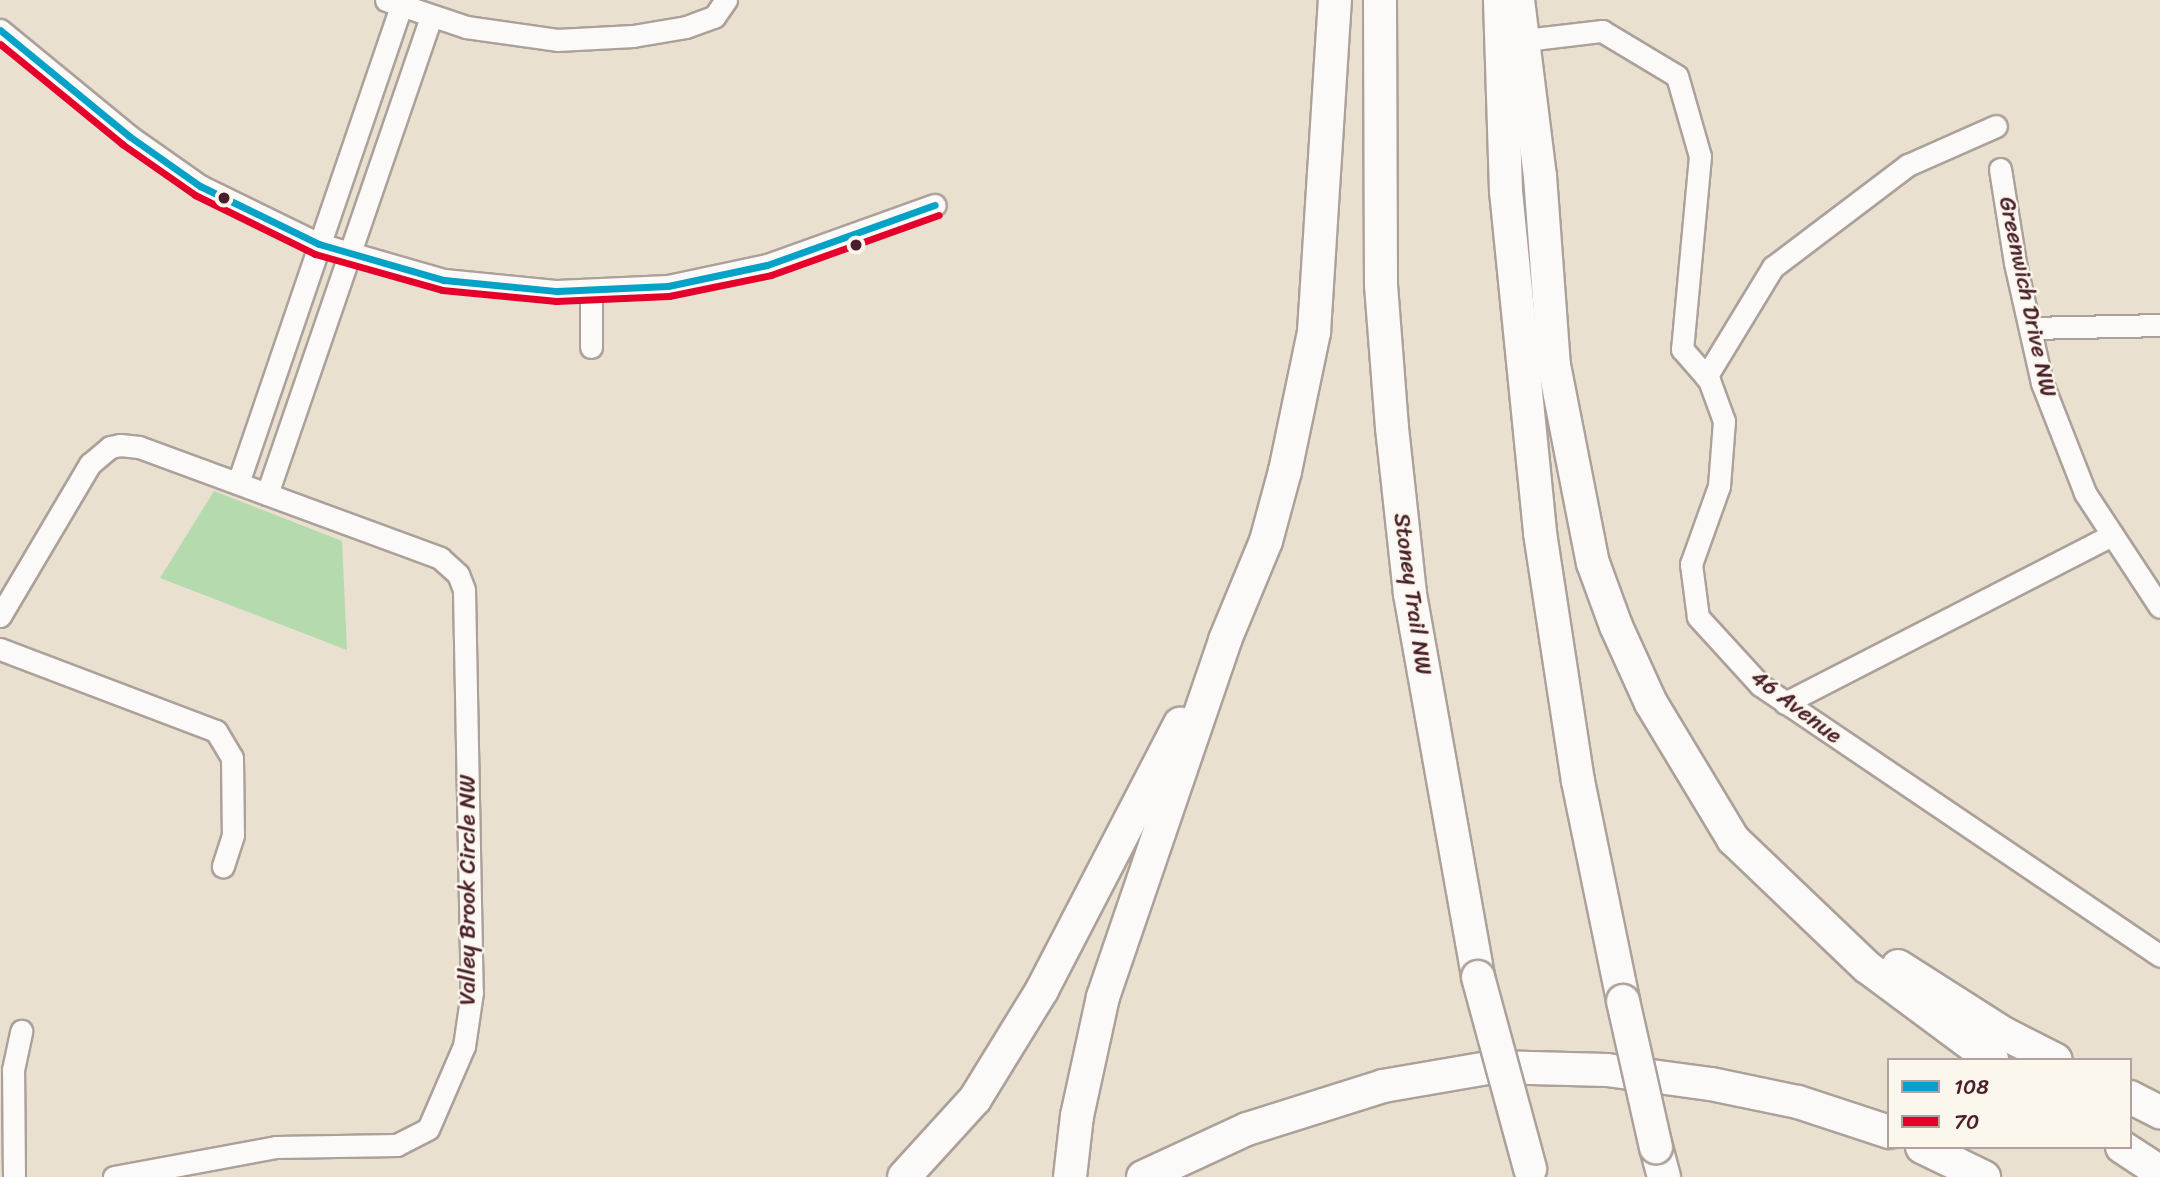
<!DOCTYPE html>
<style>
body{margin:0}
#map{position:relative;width:2160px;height:1177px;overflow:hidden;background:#eae0d0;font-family:Sriracha,sans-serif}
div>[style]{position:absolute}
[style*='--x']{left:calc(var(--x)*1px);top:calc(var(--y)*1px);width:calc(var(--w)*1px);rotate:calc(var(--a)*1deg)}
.green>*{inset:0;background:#b4daae}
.roads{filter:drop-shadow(2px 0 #aca19a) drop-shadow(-2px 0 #aca19a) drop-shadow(0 2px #aca19a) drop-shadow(0 -2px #aca19a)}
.minor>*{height:21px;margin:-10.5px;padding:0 10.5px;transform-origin:10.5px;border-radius:10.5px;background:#fcfaf8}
.highway>*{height:32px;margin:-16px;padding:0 16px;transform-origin:16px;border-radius:16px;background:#fcfaf8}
.bridges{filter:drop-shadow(2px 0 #aca19a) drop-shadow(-2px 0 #aca19a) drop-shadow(0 2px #aca19a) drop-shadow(0 -2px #aca19a)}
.highway-bridge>*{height:32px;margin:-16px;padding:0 16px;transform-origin:16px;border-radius:16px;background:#fcfaf8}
.bus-1>*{height:7px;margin:-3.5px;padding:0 3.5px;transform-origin:3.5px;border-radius:3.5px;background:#04a2c6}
.bus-2>*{height:7px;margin:-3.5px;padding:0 3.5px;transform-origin:3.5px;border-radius:3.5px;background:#e4002b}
.dots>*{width:19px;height:19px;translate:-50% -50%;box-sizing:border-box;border:4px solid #fbf7ec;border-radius:50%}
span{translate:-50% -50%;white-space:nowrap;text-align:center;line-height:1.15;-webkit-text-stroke:5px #fbf7ec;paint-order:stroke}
.street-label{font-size:23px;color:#4a1f2b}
.legend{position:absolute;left:1887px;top:1058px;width:245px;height:91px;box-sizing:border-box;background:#fbf7ec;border:2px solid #b4a19f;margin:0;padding:9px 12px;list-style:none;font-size:21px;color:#4a1f2b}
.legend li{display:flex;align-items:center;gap:14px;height:35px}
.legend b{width:35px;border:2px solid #b4a19f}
</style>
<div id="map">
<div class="green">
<i style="clip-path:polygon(214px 491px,342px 541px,347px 650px,160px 578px)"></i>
</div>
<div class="roads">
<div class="minor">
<i style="--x:386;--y:0;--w:84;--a:18.6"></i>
<i style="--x:466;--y:27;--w:92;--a:8.1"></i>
<i style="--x:557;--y:40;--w:76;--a:-3"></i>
<i style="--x:633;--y:36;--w:54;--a:-9.6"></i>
<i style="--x:686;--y:27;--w:30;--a:-20"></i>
<i style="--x:714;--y:17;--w:21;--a:-55"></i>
<i style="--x:0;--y:30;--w:167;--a:39.4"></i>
<i style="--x:129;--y:136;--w:87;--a:35.2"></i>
<i style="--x:200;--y:186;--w:132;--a:26"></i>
<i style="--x:319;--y:244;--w:130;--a:16.1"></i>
<i style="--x:444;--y:280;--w:114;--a:5.6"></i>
<i style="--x:557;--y:291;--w:111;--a:-2.6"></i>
<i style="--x:668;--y:286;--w:101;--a:-12"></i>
<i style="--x:767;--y:265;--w:178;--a:-19.7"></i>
<i style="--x:1525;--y:40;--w:78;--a:-6.7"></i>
<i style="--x:1602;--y:31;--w:87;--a:31"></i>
<i style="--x:1677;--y:76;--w:83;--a:74"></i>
<i style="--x:1700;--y:156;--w:194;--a:95.3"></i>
<i style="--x:1682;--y:349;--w:41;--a:48.9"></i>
<i style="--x:1709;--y:380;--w:44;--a:69.9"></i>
<i style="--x:1724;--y:421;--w:65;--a:94.4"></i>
<i style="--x:1719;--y:486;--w:83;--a:109.7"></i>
<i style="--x:1691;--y:564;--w:53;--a:82.5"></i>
<i style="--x:1698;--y:617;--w:92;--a:47.6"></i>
<i style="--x:1760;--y:685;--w:483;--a:34.1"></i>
<i style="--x:2000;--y:169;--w:95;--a:80.9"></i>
<i style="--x:2015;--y:263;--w:123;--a:77.3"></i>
<i style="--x:2042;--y:383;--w:118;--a:68.6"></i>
<i style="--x:2085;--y:493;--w:136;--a:56.7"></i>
<i style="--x:591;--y:291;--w:56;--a:90"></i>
<i style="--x:2030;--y:328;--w:130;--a:-1.3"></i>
<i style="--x:1706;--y:377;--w:129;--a:-58.7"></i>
<i style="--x:1773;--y:267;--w:169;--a:-37.1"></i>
<i style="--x:1908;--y:165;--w:96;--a:-23.9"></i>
<i style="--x:238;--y:483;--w:504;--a:-71.13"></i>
<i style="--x:267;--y:494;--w:504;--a:-71.03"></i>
<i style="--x:0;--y:616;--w:177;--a:-59.4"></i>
<i style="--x:90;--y:464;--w:26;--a:-40"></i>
<i style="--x:110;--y:447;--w:10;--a:-11"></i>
<i style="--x:120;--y:445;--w:19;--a:6"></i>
<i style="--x:139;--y:447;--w:321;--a:20.2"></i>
<i style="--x:440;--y:558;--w:24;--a:42"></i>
<i style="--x:458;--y:574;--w:17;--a:69"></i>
<i style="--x:464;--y:590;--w:402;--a:88.9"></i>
<i style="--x:472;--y:992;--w:55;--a:98.4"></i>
<i style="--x:464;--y:1046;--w:90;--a:113.4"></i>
<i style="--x:428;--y:1129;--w:35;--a:153"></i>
<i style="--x:397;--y:1145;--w:121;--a:179.1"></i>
<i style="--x:276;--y:1147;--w:165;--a:169.5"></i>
<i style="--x:0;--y:649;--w:231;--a:20.8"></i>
<i style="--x:216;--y:731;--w:31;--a:59"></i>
<i style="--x:232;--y:758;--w:77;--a:89.3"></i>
<i style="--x:233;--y:835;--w:33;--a:108"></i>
<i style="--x:1785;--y:703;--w:368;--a:-27.2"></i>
<i style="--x:14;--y:1177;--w:107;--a:-90.5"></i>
<i style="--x:13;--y:1070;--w:40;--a:-78"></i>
</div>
<div class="highway">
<i style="--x:1380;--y:0;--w:285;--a:89.8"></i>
<i style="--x:1381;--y:285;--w:143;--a:85.6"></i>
<i style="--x:1392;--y:428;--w:167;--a:83.8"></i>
<i style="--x:1410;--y:594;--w:389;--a:79.9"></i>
<i style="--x:1500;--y:0;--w:191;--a:88.2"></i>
<i style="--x:1506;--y:191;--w:344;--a:84.3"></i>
<i style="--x:1540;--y:533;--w:251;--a:81.3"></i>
<i style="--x:1578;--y:781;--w:225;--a:78.4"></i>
<i style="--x:1518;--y:0;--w:177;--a:82.9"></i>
<i style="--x:1540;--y:176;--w:190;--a:85.8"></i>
<i style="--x:1554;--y:365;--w:202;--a:78.9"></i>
<i style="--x:1593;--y:563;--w:67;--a:69.9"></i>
<i style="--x:1616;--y:626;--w:85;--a:65.6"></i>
<i style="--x:1651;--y:703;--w:159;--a:58.9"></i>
<i style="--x:1733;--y:839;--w:185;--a:43.7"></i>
<i style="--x:1867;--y:967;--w:156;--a:36.6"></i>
<i style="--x:1898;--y:966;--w:125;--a:32.5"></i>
<i style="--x:2003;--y:1033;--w:59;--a:27"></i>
<i style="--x:2130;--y:1097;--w:34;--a:27"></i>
<i style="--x:1656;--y:1147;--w:31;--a:75"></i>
<i style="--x:1922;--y:1147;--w:69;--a:25.8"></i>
<i style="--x:2122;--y:1147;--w:45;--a:33.3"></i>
<i style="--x:904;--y:1177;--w:105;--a:-47.7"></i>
<i style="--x:975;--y:1099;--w:128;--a:-58.4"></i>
<i style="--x:1042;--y:990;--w:300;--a:-62.6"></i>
<i style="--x:1070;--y:1177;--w:61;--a:-83.5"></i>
<i style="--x:1077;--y:1116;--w:122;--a:-77.7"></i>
<i style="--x:1103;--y:997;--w:377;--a:-71.1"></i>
<i style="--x:1225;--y:640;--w:107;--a:-67.5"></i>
<i style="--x:1266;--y:541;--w:73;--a:-74.8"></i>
<i style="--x:1285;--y:471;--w:142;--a:-78.2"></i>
<i style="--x:1314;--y:332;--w:333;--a:-86.4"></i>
<i style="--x:1143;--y:1177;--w:115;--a:-24.8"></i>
<i style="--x:1247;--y:1129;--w:143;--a:-17.5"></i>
<i style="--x:1383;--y:1086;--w:112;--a:-9.8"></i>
<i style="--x:1493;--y:1067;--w:114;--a:1.5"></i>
<i style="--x:1607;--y:1070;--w:105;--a:7.7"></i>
<i style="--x:1711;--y:1084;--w:89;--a:11.7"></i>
<i style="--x:1798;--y:1102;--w:96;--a:18.2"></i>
</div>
</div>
<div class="bridges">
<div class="highway-bridge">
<i style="--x:1478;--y:977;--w:199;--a:74.8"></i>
<i style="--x:1623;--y:1001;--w:150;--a:77.3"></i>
</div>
</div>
<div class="bus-1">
<i style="--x:0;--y:30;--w:167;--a:39.4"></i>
<i style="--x:129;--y:136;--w:87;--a:35.2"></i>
<i style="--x:200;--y:186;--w:132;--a:26"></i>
<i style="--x:319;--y:244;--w:130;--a:16.1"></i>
<i style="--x:444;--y:280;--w:114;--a:5.6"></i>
<i style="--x:557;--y:291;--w:111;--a:-2.6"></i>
<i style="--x:668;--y:286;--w:101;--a:-12"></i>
<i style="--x:767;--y:265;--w:178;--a:-19.7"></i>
</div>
<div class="bus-2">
<i style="--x:0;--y:44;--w:158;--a:39.3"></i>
<i style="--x:122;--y:144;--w:89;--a:34.9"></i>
<i style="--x:195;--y:195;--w:134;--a:26.2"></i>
<i style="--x:315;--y:254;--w:132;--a:15.8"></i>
<i style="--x:442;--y:290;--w:115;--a:5.5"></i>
<i style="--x:556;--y:301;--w:113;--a:-2.5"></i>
<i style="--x:669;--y:296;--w:104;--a:-11.6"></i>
<i style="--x:771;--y:275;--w:178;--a:-19.7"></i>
</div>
<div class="dots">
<i style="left:224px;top:198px;background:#4a1f2b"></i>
<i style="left:856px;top:245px;background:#4a1f2b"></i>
</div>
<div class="street-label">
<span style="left:2027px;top:297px;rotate:78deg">Greenwich Drive NW</span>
<span style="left:1412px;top:594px;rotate:82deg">Stoney Trail NW</span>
<span style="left:1796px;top:707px;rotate:37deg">46 Avenue</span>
<span style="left:468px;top:890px;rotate:-90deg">Valley Brook Circle NW</span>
</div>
<ul class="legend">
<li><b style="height:9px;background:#04a2c6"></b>108</li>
<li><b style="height:9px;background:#e4002b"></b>70</li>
</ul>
</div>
